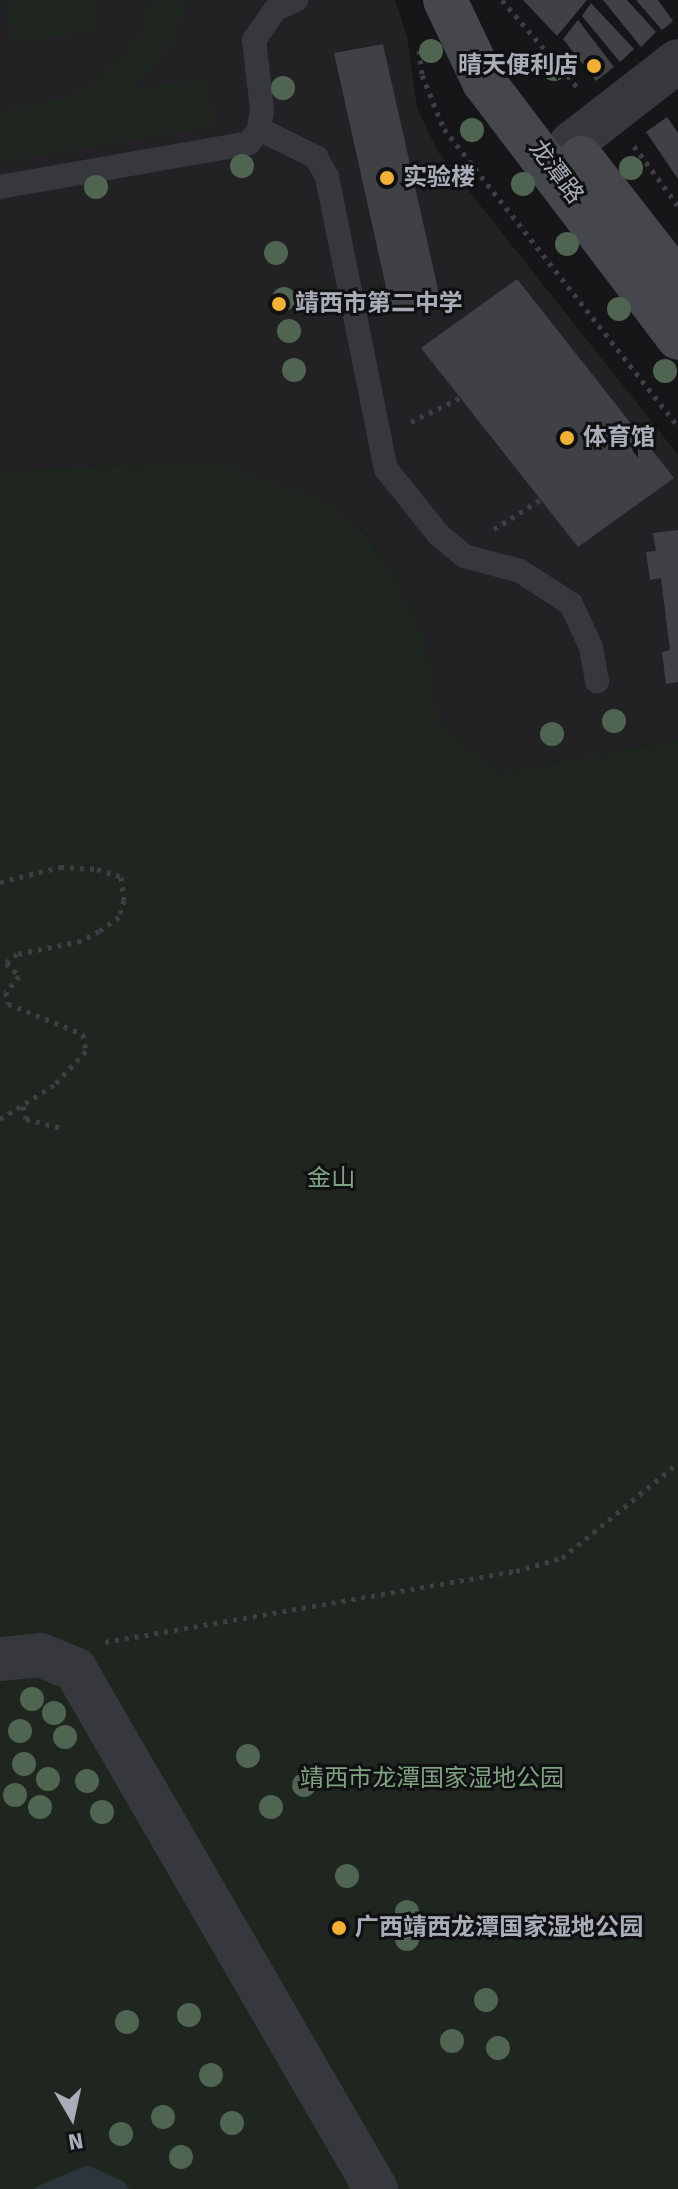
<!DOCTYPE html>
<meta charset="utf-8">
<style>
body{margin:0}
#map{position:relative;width:678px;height:2189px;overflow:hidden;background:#161618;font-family:"Fira Sans","Noto Sans SC",sans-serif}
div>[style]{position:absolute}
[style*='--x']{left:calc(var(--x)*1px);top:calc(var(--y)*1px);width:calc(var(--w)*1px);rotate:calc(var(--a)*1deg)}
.built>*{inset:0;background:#222225}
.green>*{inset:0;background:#1e261f}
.water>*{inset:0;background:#2c353c}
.building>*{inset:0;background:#404145}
.path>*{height:5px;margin-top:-2.5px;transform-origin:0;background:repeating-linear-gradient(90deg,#3d3f44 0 4px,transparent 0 10px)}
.service>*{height:24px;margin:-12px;padding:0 12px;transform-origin:12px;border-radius:12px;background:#37383d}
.minor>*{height:44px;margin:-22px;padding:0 22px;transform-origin:22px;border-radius:22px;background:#37383d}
.secondary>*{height:44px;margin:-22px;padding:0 22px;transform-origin:22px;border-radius:22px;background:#45474d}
.trees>*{width:24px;height:24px;margin:-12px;border-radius:50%;background:#506452}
.dots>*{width:22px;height:22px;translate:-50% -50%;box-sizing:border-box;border:4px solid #111113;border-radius:50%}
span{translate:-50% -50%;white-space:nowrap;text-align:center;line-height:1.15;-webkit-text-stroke:6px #111113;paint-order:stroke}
.poi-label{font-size:24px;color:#a8adb8;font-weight:700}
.right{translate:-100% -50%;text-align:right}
.left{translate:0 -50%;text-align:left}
.street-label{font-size:24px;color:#a8adb8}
.park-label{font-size:24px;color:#7fa381}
.north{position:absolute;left:32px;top:2077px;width:80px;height:80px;-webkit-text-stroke:6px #111113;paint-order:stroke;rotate:171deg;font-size:22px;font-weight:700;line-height:32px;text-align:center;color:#a8adb8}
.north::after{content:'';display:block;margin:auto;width:28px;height:36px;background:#a8adb8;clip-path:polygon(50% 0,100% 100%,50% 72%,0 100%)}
</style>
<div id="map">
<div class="built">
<i style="clip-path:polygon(0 0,395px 0,407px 36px,417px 108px,438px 152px,678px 455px,678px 740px,501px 772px,438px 723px,423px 630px,394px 571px,361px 529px,211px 461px,0 471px)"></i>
</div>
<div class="green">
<i style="clip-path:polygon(5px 0,95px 0,100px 30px,12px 43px)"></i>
<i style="clip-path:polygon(151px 0,188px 0,169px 48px,132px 90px,207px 78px,216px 126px,0 162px,0 112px,65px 98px,94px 82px,138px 36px)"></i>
<i style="clip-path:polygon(211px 461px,319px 498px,361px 530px,394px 571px,423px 630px,439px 723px,501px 772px,678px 740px,678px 2189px,0 2189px,0 471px)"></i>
</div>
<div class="water">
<i style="clip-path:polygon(87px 2165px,123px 2181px,129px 2189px,32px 2189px)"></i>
</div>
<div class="building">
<i style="clip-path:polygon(523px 0,587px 0,557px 36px)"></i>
<i style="clip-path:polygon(603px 0,627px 0,656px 32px,641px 47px)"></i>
<i style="clip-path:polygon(636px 0,658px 0,673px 21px,662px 30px)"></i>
<i style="clip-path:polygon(591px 3px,634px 49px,620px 62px,582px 16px)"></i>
<i style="clip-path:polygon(578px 20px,614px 67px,596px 81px,563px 39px)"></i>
<i style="clip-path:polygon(383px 44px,441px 303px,392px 314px,334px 53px)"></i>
<i style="clip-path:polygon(667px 117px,678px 133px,678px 179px,646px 132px)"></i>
<i style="clip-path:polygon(517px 279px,674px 478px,578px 547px,421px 348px)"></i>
<i style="clip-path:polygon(678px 530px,678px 682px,666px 684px,662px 652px,670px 650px,661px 578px,650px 580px,646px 552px,656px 551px,653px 533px)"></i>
</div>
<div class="path">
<i style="--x:502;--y:0;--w:115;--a:49.2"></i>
<i style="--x:419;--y:50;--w:25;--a:83"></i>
<i style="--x:422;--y:75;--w:58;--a:67.8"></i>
<i style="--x:444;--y:129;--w:378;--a:51.8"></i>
<i style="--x:634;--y:146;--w:74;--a:53.7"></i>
<i style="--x:411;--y:422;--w:55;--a:-26.1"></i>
<i style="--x:494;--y:529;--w:54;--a:-32.2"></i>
<i style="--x:0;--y:882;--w:62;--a:-14"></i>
<i style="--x:60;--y:867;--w:37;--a:3"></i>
<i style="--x:97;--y:869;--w:25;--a:18"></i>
<i style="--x:121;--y:877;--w:23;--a:83"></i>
<i style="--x:124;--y:900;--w:18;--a:106"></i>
<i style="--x:119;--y:917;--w:24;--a:145"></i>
<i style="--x:99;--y:931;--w:21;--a:151"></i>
<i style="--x:81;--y:941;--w:65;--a:168.5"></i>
<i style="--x:17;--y:954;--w:14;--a:141"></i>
<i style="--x:6;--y:963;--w:18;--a:45"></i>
<i style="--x:19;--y:976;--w:21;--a:129"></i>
<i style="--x:6;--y:992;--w:12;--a:81"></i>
<i style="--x:8;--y:1004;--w:81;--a:21.8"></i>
<i style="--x:83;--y:1034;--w:17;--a:80"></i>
<i style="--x:86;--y:1051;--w:47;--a:133.3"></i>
<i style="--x:54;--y:1085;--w:64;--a:147.8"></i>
<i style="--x:23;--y:1106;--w:13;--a:77"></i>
<i style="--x:26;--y:1119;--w:37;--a:14"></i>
<i style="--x:105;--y:1642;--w:417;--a:-9.8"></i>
<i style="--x:516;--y:1571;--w:48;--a:-15.8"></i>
<i style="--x:562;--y:1558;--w:150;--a:-39.3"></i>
</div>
<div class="service">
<i style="--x:259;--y:129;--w:64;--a:26.2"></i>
<i style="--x:316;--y:157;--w:23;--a:61"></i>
<i style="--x:327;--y:177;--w:298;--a:78.6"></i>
<i style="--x:386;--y:469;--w:83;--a:51.3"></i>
<i style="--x:438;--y:534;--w:34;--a:40"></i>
<i style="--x:464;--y:556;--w:58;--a:15"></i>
<i style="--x:520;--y:571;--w:61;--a:32.9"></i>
<i style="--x:571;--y:604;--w:47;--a:65.1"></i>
<i style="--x:591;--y:647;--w:35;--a:80"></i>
<i style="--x:0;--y:187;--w:253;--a:-10"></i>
<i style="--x:249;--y:143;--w:17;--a:-54"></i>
<i style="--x:259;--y:129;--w:19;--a:-81"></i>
<i style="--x:262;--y:110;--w:70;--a:-96.5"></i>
<i style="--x:254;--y:40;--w:38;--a:-55"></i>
<i style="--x:276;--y:9;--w:22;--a:-24"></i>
</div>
<div class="minor">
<i style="--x:571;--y:144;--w:135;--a:-37.8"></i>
<i style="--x:0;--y:1659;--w:40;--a:-5.7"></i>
<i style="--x:40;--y:1655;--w:38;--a:22"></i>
<i style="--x:75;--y:1669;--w:601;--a:59.94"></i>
</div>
<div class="secondary">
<i style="--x:445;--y:0;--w:91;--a:64.6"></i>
<i style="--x:484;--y:82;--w:321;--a:52.8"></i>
<i style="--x:581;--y:158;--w:157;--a:52"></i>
</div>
<div class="trees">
<i style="left:431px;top:51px"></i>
<i style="left:554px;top:69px"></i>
<i style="left:283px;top:88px"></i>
<i style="left:472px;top:130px"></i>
<i style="left:242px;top:166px"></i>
<i style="left:631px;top:168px"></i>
<i style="left:523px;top:184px"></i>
<i style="left:96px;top:187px"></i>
<i style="left:567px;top:244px"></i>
<i style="left:276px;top:253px"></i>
<i style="left:284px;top:299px"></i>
<i style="left:619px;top:309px"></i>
<i style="left:289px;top:331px"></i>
<i style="left:294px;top:370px"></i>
<i style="left:665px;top:371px"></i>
<i style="left:614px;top:721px"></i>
<i style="left:552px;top:734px"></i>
<i style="left:32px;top:1699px"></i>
<i style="left:54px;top:1713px"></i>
<i style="left:20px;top:1731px"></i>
<i style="left:65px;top:1737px"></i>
<i style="left:248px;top:1756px"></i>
<i style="left:24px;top:1764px"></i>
<i style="left:48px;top:1779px"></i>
<i style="left:87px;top:1781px"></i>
<i style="left:304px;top:1785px"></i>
<i style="left:15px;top:1795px"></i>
<i style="left:40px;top:1807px"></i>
<i style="left:271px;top:1807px"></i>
<i style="left:102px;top:1812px"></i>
<i style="left:347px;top:1876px"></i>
<i style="left:407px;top:1912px"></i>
<i style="left:407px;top:1939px"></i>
<i style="left:486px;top:2000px"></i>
<i style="left:189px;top:2015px"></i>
<i style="left:127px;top:2022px"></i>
<i style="left:452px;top:2041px"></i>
<i style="left:498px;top:2048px"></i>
<i style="left:211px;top:2075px"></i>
<i style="left:163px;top:2117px"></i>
<i style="left:232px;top:2123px"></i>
<i style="left:121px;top:2134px"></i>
<i style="left:181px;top:2157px"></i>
</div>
<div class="dots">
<i style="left:594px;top:66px;background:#f2b134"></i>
<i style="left:387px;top:178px;background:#f2b134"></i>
<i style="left:279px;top:304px;background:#f2b134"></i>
<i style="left:567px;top:438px;background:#f2b134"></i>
<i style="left:339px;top:1928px;background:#f2b134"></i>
</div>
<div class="poi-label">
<span class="right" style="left:578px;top:66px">晴天便利店</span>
<span class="left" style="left:403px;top:178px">实验楼</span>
<span class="left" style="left:295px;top:304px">靖西市第二中学</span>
<span class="left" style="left:583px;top:438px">体育馆</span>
<span class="left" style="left:355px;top:1928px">广西靖西龙潭国家湿地公园</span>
</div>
<div class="street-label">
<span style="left:556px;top:172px;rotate:53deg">龙潭路</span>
</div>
<div class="park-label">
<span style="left:331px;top:1179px">金山</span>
<span style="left:432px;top:1779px">靖西市龙潭国家湿地公园</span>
</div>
<div class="north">N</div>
</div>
